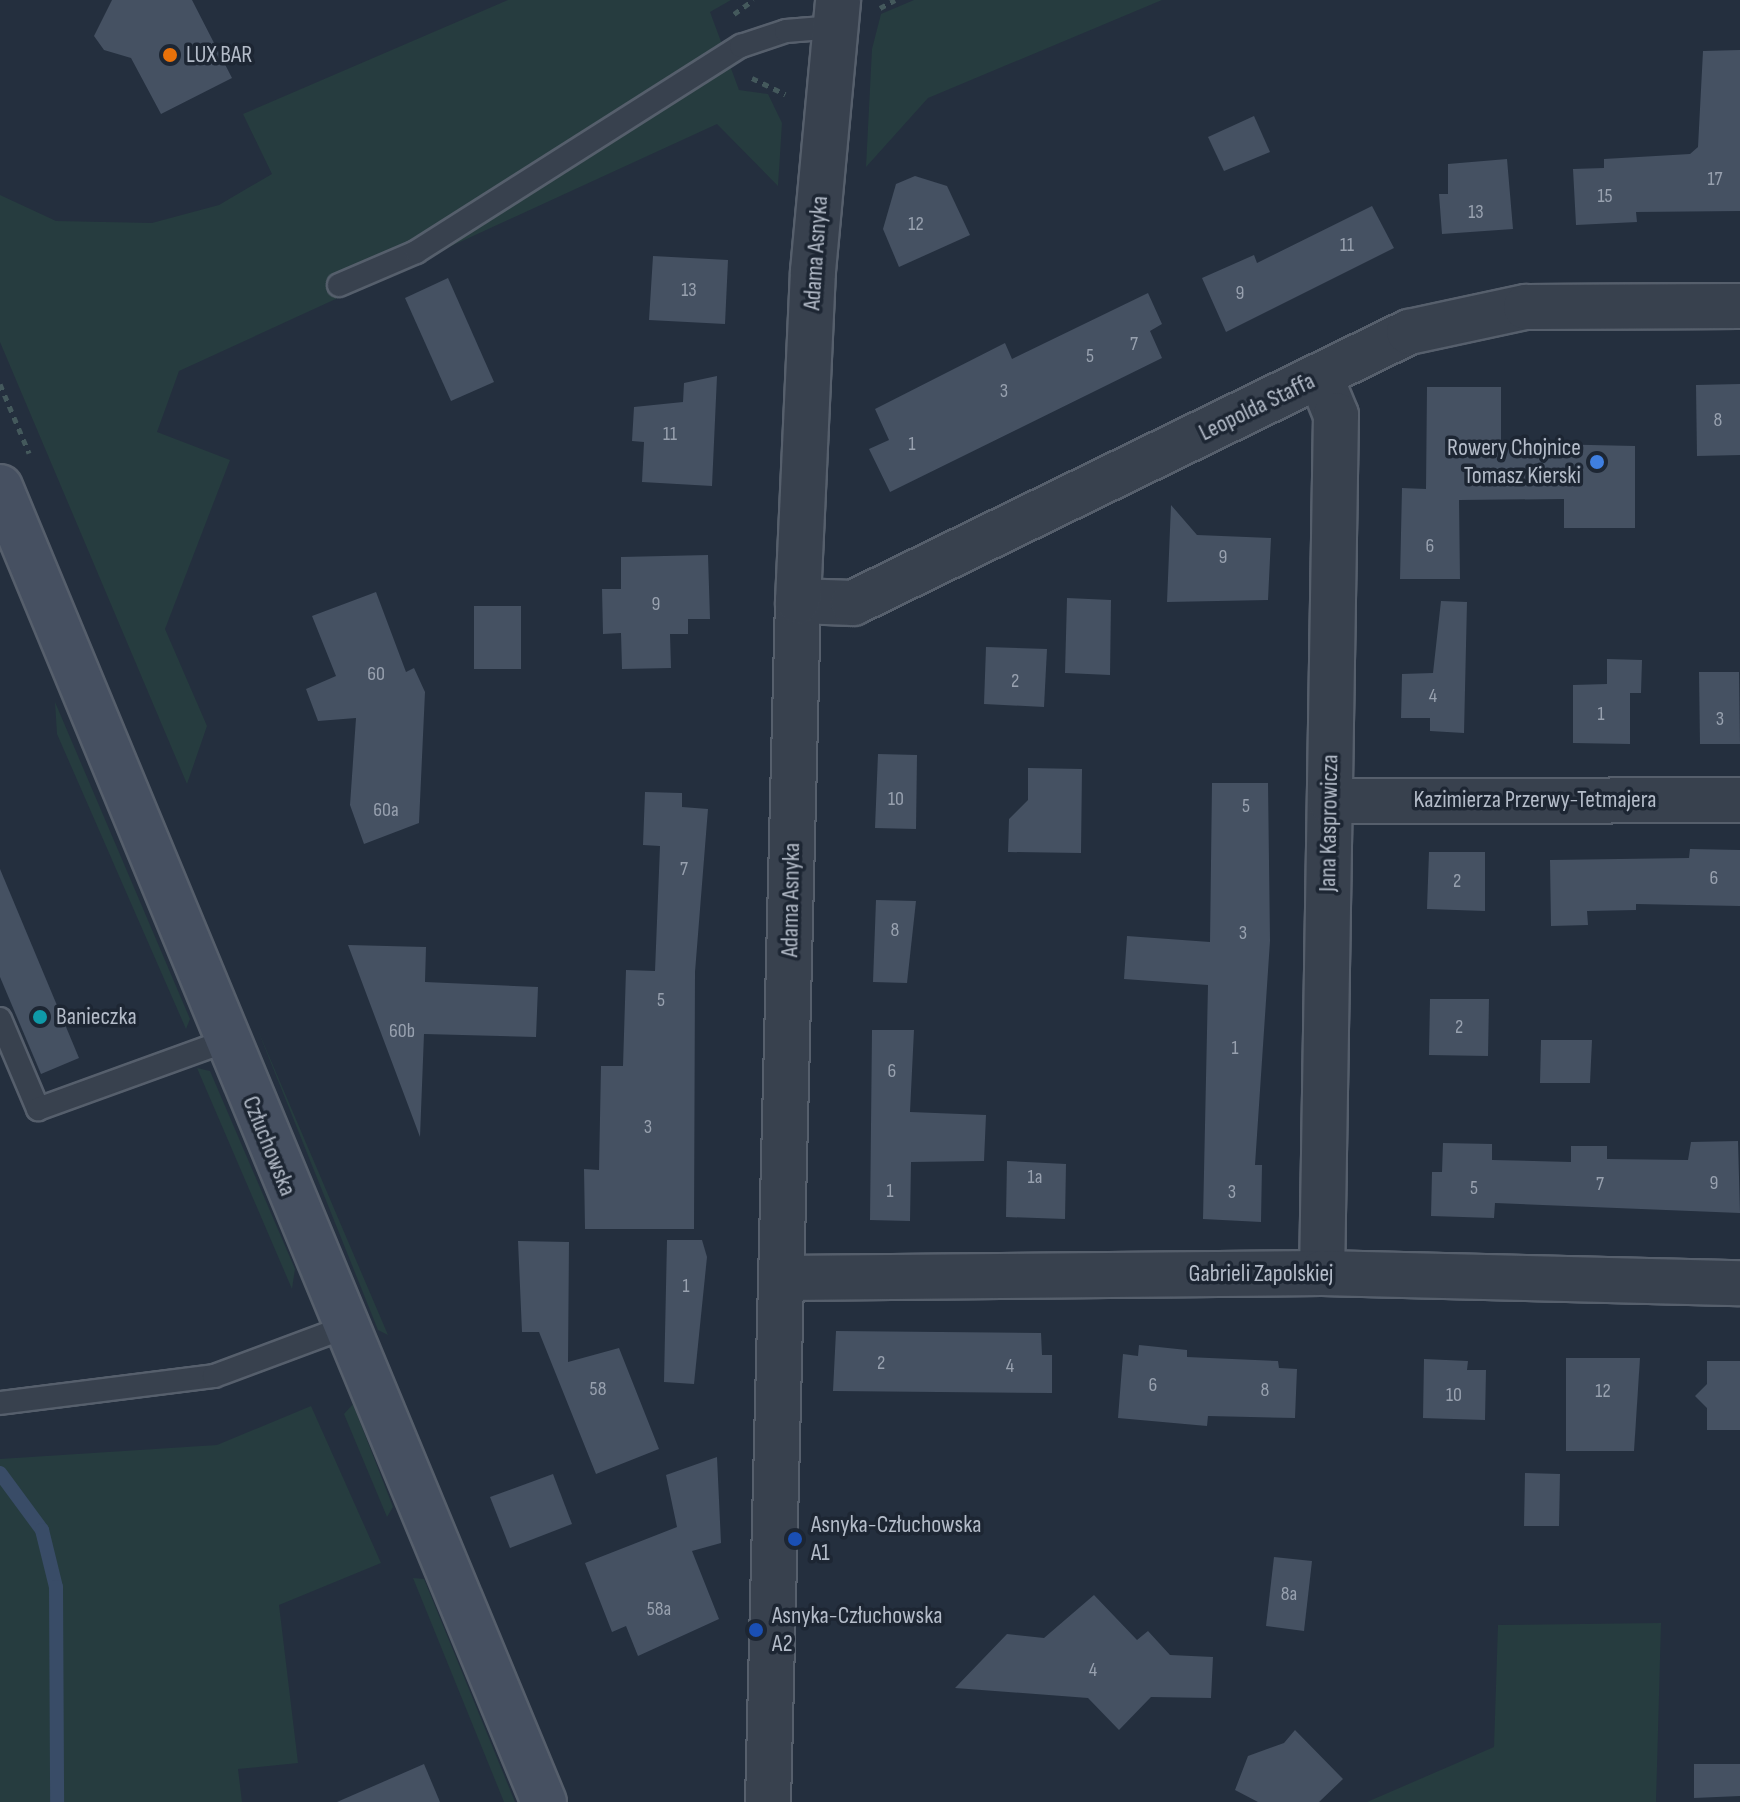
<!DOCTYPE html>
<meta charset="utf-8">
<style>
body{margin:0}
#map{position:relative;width:1740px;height:1802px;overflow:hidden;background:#242f3e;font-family:"Sofia Sans Condensed",sans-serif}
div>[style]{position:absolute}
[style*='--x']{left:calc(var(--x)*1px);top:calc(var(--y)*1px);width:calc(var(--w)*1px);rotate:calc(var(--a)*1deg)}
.green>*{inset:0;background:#263c3f}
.stream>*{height:14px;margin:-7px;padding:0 7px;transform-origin:7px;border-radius:7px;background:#394c67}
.building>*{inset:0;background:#455162}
.path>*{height:5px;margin-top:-2.5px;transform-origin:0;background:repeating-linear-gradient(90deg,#44595c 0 6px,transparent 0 12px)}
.roads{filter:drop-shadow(2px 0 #565f6c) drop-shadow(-2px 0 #565f6c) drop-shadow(0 2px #565f6c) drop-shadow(0 -2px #565f6c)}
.service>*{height:22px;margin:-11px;padding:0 11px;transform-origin:11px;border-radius:11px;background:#38414e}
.minor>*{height:44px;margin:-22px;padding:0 22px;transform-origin:22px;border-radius:22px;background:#38414e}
.secondary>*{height:44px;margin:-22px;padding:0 22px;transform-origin:22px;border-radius:22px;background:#465061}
.dots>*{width:22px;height:22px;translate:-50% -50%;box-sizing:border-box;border:4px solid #1d2633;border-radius:50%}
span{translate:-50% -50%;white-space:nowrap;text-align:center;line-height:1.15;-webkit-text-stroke:7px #1d2633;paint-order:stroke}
.number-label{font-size:20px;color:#98a1af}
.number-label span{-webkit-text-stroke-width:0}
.poi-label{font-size:24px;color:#b4bcc9}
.left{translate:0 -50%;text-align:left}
.right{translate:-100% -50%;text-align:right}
.street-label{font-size:24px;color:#b4bcc9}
</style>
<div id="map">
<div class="green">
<i style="clip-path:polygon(508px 0,731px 0,710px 12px,739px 90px,768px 94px,782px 123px,778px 186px,717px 124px,179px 371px,157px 432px,230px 460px,165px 629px,207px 726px,187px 784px,0 342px,0 195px,56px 221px,152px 223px,219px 205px,272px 174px,243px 114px)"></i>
<i style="clip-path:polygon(914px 0,1162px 0,928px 98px,866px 167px,872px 49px,881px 14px)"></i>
<i style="clip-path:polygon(55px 702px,190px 1019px,186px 1029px,57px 734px)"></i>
<i style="clip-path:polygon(257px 1028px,388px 1335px,378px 1330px)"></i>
<i style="clip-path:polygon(197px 1068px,210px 1071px,295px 1269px,292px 1289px)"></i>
<i style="clip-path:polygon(353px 1404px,393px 1507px,387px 1517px,344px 1414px)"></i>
<i style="clip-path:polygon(311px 1406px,381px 1563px,279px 1605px,298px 1763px,238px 1769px,242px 1802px,0 1802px,0 1459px,217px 1445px)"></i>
<i style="clip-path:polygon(413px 1578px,424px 1579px,515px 1802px,504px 1802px)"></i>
<i style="clip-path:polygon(1661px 1623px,1656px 1802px,1367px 1802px,1494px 1747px,1498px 1625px)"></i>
</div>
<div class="stream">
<i style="--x:0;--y:1473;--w:71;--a:53.6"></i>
<i style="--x:42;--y:1530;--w:59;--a:76.2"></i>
<i style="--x:56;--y:1587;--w:215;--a:89.7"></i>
</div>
<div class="building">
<i style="clip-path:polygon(112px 0,192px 0,232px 78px,161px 114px,131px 58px,104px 50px,94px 36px)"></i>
<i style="clip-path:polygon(1740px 50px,1740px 211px,1636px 212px,1637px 222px,1576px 225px,1573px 169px,1604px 168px,1604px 159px,1690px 154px,1698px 147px,1703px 51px)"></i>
<i style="clip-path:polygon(1254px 116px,1270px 152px,1224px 171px,1208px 137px)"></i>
<i style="clip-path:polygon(1507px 159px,1513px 229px,1442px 234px,1439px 194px,1448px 194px,1448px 164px)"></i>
<i style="clip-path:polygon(915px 176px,947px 186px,970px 235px,899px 267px,883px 229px,896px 184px)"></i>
<i style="clip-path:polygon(1372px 206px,1394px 248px,1226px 332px,1202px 278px,1254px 255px,1257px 263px)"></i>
<i style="clip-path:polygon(653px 256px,728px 260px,725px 324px,649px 320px)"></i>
<i style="clip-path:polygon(448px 278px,494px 382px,451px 401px,405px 298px)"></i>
<i style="clip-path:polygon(1148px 293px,1162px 324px,1150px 331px,1162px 358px,890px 492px,869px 449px,889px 440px,875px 409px,1005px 343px,1012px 359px)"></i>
<i style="clip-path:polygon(717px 376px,712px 486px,642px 482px,644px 442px,632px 441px,634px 407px,683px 402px,684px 383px)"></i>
<i style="clip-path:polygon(1740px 384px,1740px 455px,1697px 456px,1696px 385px)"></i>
<i style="clip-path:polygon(1427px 387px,1501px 387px,1501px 443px,1635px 446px,1635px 528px,1564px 528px,1564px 499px,1459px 500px,1460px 579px,1400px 579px,1402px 488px,1426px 489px)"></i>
<i style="clip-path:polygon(1171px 505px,1197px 535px,1271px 538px,1268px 600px,1167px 602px)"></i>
<i style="clip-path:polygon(708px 555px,710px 619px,688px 619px,688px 634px,670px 634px,671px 668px,622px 669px,621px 633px,603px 634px,602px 589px,621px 589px,621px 557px)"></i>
<i style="clip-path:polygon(376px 592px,406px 672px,414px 668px,425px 692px,419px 823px,364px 844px,350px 805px,356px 718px,318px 721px,306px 689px,336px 676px,312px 616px)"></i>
<i style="clip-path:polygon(1067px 598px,1111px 600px,1110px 675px,1065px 673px)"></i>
<i style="clip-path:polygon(1441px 601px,1467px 602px,1464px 733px,1430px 731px,1430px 718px,1401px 718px,1402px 674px,1433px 673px)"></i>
<i style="clip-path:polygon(474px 606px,521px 606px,521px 669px,474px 669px)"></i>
<i style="clip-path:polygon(986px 647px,1047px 649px,1044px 707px,984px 704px)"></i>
<i style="clip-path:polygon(1607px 659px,1642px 660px,1641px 693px,1630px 693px,1630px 744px,1573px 743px,1573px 685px,1607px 684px)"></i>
<i style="clip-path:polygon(1699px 672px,1739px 672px,1740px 744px,1700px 744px)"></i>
<i style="clip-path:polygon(878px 754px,917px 755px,916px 829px,875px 828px)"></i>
<i style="clip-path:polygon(1028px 768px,1082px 769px,1081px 853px,1008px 852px,1009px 819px,1028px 800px)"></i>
<i style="clip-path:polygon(1212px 783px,1268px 783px,1270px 941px,1255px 1165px,1262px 1165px,1261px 1222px,1203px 1219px,1208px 985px,1124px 979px,1127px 936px,1210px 942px)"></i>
<i style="clip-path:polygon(645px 792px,682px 793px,682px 807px,708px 809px,695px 972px,694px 1229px,585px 1229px,584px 1169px,599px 1170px,601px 1066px,623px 1066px,626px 970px,655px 971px,660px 846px,643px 845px)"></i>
<i style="clip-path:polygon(1690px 849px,1740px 850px,1740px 906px,1636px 904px,1636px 910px,1587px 911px,1588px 925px,1551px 926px,1550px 860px,1689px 858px)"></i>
<i style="clip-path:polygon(1429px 852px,1485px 852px,1485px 911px,1427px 909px)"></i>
<i style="clip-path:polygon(0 869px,79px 1058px,41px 1074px,0 977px)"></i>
<i style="clip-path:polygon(876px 900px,916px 901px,907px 983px,873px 982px)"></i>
<i style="clip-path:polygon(348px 945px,426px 947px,425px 982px,538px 987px,536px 1037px,424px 1034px,420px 1137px)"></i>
<i style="clip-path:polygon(1430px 999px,1489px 999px,1488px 1056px,1429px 1055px)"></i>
<i style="clip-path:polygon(872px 1030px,914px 1030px,910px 1112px,986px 1115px,984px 1161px,911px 1162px,910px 1221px,870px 1220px)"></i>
<i style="clip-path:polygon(1541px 1040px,1592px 1040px,1590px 1083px,1540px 1083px)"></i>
<i style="clip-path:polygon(1738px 1141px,1740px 1213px,1495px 1203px,1494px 1218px,1431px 1216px,1432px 1172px,1442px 1172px,1443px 1143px,1492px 1144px,1492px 1160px,1571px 1162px,1571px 1146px,1607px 1146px,1607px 1159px,1688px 1160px,1691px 1142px)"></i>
<i style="clip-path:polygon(1007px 1161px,1066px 1164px,1065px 1219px,1006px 1217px)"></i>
<i style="clip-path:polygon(667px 1240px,702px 1240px,707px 1257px,694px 1384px,664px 1382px)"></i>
<i style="clip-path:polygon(518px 1241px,569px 1242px,568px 1362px,619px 1348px,659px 1449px,596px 1474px,539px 1332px,522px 1332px)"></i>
<i style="clip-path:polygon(836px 1331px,1041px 1333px,1042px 1355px,1052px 1355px,1052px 1393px,833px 1391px)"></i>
<i style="clip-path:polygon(1139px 1345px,1187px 1350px,1187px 1357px,1278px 1361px,1279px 1368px,1297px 1369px,1295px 1418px,1208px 1416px,1207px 1426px,1118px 1418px,1123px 1354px,1138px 1356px)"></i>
<i style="clip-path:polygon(1566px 1358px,1640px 1358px,1634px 1451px,1566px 1451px)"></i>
<i style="clip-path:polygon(1424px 1359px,1468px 1361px,1467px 1370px,1486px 1370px,1485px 1420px,1423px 1418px)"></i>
<i style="clip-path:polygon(1707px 1361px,1740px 1361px,1740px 1430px,1707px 1430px,1707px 1408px,1695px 1396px,1707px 1384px)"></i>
<i style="clip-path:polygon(717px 1457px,721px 1543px,692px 1551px,719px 1619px,638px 1656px,626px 1626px,612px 1632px,585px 1563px,677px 1527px,666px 1475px)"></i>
<i style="clip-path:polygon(1525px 1473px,1560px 1474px,1559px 1526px,1524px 1526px)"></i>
<i style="clip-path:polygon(553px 1474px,572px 1524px,510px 1548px,490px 1497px)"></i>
<i style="clip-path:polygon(1274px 1557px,1312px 1561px,1304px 1631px,1266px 1626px)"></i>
<i style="clip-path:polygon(1094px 1595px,1137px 1640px,1148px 1631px,1170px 1655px,1213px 1657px,1211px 1698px,1151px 1697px,1119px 1730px,1088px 1698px,955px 1688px,1007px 1634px,1044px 1638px)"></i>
<i style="clip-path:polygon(1295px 1730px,1343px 1779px,1319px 1802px,1258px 1802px,1235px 1790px,1248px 1756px,1284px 1743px)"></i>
<i style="clip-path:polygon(424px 1764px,440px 1802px,337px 1802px)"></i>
<i style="clip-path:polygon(1694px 1764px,1740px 1764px,1740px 1796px,1694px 1798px)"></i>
</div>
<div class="path">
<i style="--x:880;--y:8;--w:17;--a:-28"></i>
<i style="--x:734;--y:14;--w:24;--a:-36"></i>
<i style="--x:752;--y:78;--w:37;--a:26"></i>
<i style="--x:0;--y:384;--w:75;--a:67.2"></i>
</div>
<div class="roads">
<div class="service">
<i style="--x:339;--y:285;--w:84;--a:-23.2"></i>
<i style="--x:416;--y:252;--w:385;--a:-32.4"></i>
<i style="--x:741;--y:46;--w:47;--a:-18.4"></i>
<i style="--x:786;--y:31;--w:49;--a:-4.7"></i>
<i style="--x:0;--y:1019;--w:98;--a:67.1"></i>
<i style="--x:38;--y:1109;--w:200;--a:-19.9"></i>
<i style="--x:0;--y:1403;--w:216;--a:-7.2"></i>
<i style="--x:214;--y:1376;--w:138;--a:-20.4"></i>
</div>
<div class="minor">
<i style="--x:1320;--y:376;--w:42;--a:67.7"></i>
<i style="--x:1336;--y:415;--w:858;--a:90.93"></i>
<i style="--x:798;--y:601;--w:55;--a:2.1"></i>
<i style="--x:853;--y:603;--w:619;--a:-25.99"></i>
<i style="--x:1409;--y:332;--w:120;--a:-12.1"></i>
<i style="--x:1526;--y:307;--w:214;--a:-0.3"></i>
<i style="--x:1330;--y:801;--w:410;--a:-0.1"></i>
<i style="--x:783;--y:1278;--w:539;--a:-0.53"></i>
<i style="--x:1322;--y:1273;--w:418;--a:1.4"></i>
<i style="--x:768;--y:1802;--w:1201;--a:-88.57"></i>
<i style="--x:798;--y:601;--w:330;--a:-87.4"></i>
<i style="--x:813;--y:271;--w:272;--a:-84.7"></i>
</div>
<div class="secondary">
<i style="--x:0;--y:487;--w:1423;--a:67.53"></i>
</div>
</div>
<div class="dots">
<i style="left:170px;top:55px;background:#e8710a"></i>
<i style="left:1597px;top:462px;background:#3f7fe0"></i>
<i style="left:40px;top:1017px;background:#0f9aa8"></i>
<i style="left:795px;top:1539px;background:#1a4fb4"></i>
<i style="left:756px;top:1630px;background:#1a4fb4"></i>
</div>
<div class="number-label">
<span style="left:1715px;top:179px">17</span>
<span style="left:1605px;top:196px">15</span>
<span style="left:1476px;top:212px">13</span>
<span style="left:916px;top:224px">12</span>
<span style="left:1347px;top:245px">11</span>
<span style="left:689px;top:290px">13</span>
<span style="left:1240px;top:293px">9</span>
<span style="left:1134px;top:344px">7</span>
<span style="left:1090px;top:356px">5</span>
<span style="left:1004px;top:391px">3</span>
<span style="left:1718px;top:420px">8</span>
<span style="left:670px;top:434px">11</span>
<span style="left:912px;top:444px">1</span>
<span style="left:1430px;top:546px">6</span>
<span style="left:1223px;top:557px">9</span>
<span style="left:656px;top:604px">9</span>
<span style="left:376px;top:674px">60</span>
<span style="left:1015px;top:681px">2</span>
<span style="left:1433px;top:696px">4</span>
<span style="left:1601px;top:714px">1</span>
<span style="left:1720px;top:719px">3</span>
<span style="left:896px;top:799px">10</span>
<span style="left:1246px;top:806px">5</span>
<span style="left:386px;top:810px">60a</span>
<span style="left:684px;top:869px">7</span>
<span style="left:1714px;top:878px">6</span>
<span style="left:1457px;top:881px">2</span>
<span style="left:895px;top:930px">8</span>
<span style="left:1243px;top:933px">3</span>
<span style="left:661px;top:1000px">5</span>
<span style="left:1459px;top:1027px">2</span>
<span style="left:402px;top:1031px">60b</span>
<span style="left:1235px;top:1048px">1</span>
<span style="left:892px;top:1071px">6</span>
<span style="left:648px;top:1127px">3</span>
<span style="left:1035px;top:1177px">1a</span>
<span style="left:1714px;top:1183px">9</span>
<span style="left:1600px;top:1184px">7</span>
<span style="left:1474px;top:1188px">5</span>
<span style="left:890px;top:1191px">1</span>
<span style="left:1232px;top:1192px">3</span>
<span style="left:686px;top:1286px">1</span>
<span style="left:881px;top:1363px">2</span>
<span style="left:1010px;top:1366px">4</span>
<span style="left:1153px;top:1385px">6</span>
<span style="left:598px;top:1389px">58</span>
<span style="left:1265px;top:1390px">8</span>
<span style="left:1603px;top:1391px">12</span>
<span style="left:1454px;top:1395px">10</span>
<span style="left:1289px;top:1594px">8a</span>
<span style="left:659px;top:1609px">58a</span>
<span style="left:1093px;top:1670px">4</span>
</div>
<div class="poi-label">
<span class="left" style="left:186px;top:55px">LUX BAR</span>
<span class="right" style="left:1581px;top:462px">Rowery Chojnice<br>Tomasz Kierski</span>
<span class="left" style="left:56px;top:1017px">Banieczka</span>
<span class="left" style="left:811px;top:1539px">Asnyka-Człuchowska<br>A1</span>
<span class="left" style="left:772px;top:1630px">Asnyka-Człuchowska<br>A2</span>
</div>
<div class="street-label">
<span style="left:816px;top:253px;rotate:-86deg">Adama Asnyka</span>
<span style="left:1257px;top:407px;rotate:-26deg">Leopolda Staffa</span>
<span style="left:1535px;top:800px">Kazimierza Przerwy-Tetmajera</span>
<span style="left:1329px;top:823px;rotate:-89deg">Jana Kasprowicza</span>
<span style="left:791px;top:900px;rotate:-89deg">Adama Asnyka</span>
<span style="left:269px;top:1146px;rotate:68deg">Człuchowska</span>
<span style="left:1261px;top:1274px">Gabrieli Zapolskiej</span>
</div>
</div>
